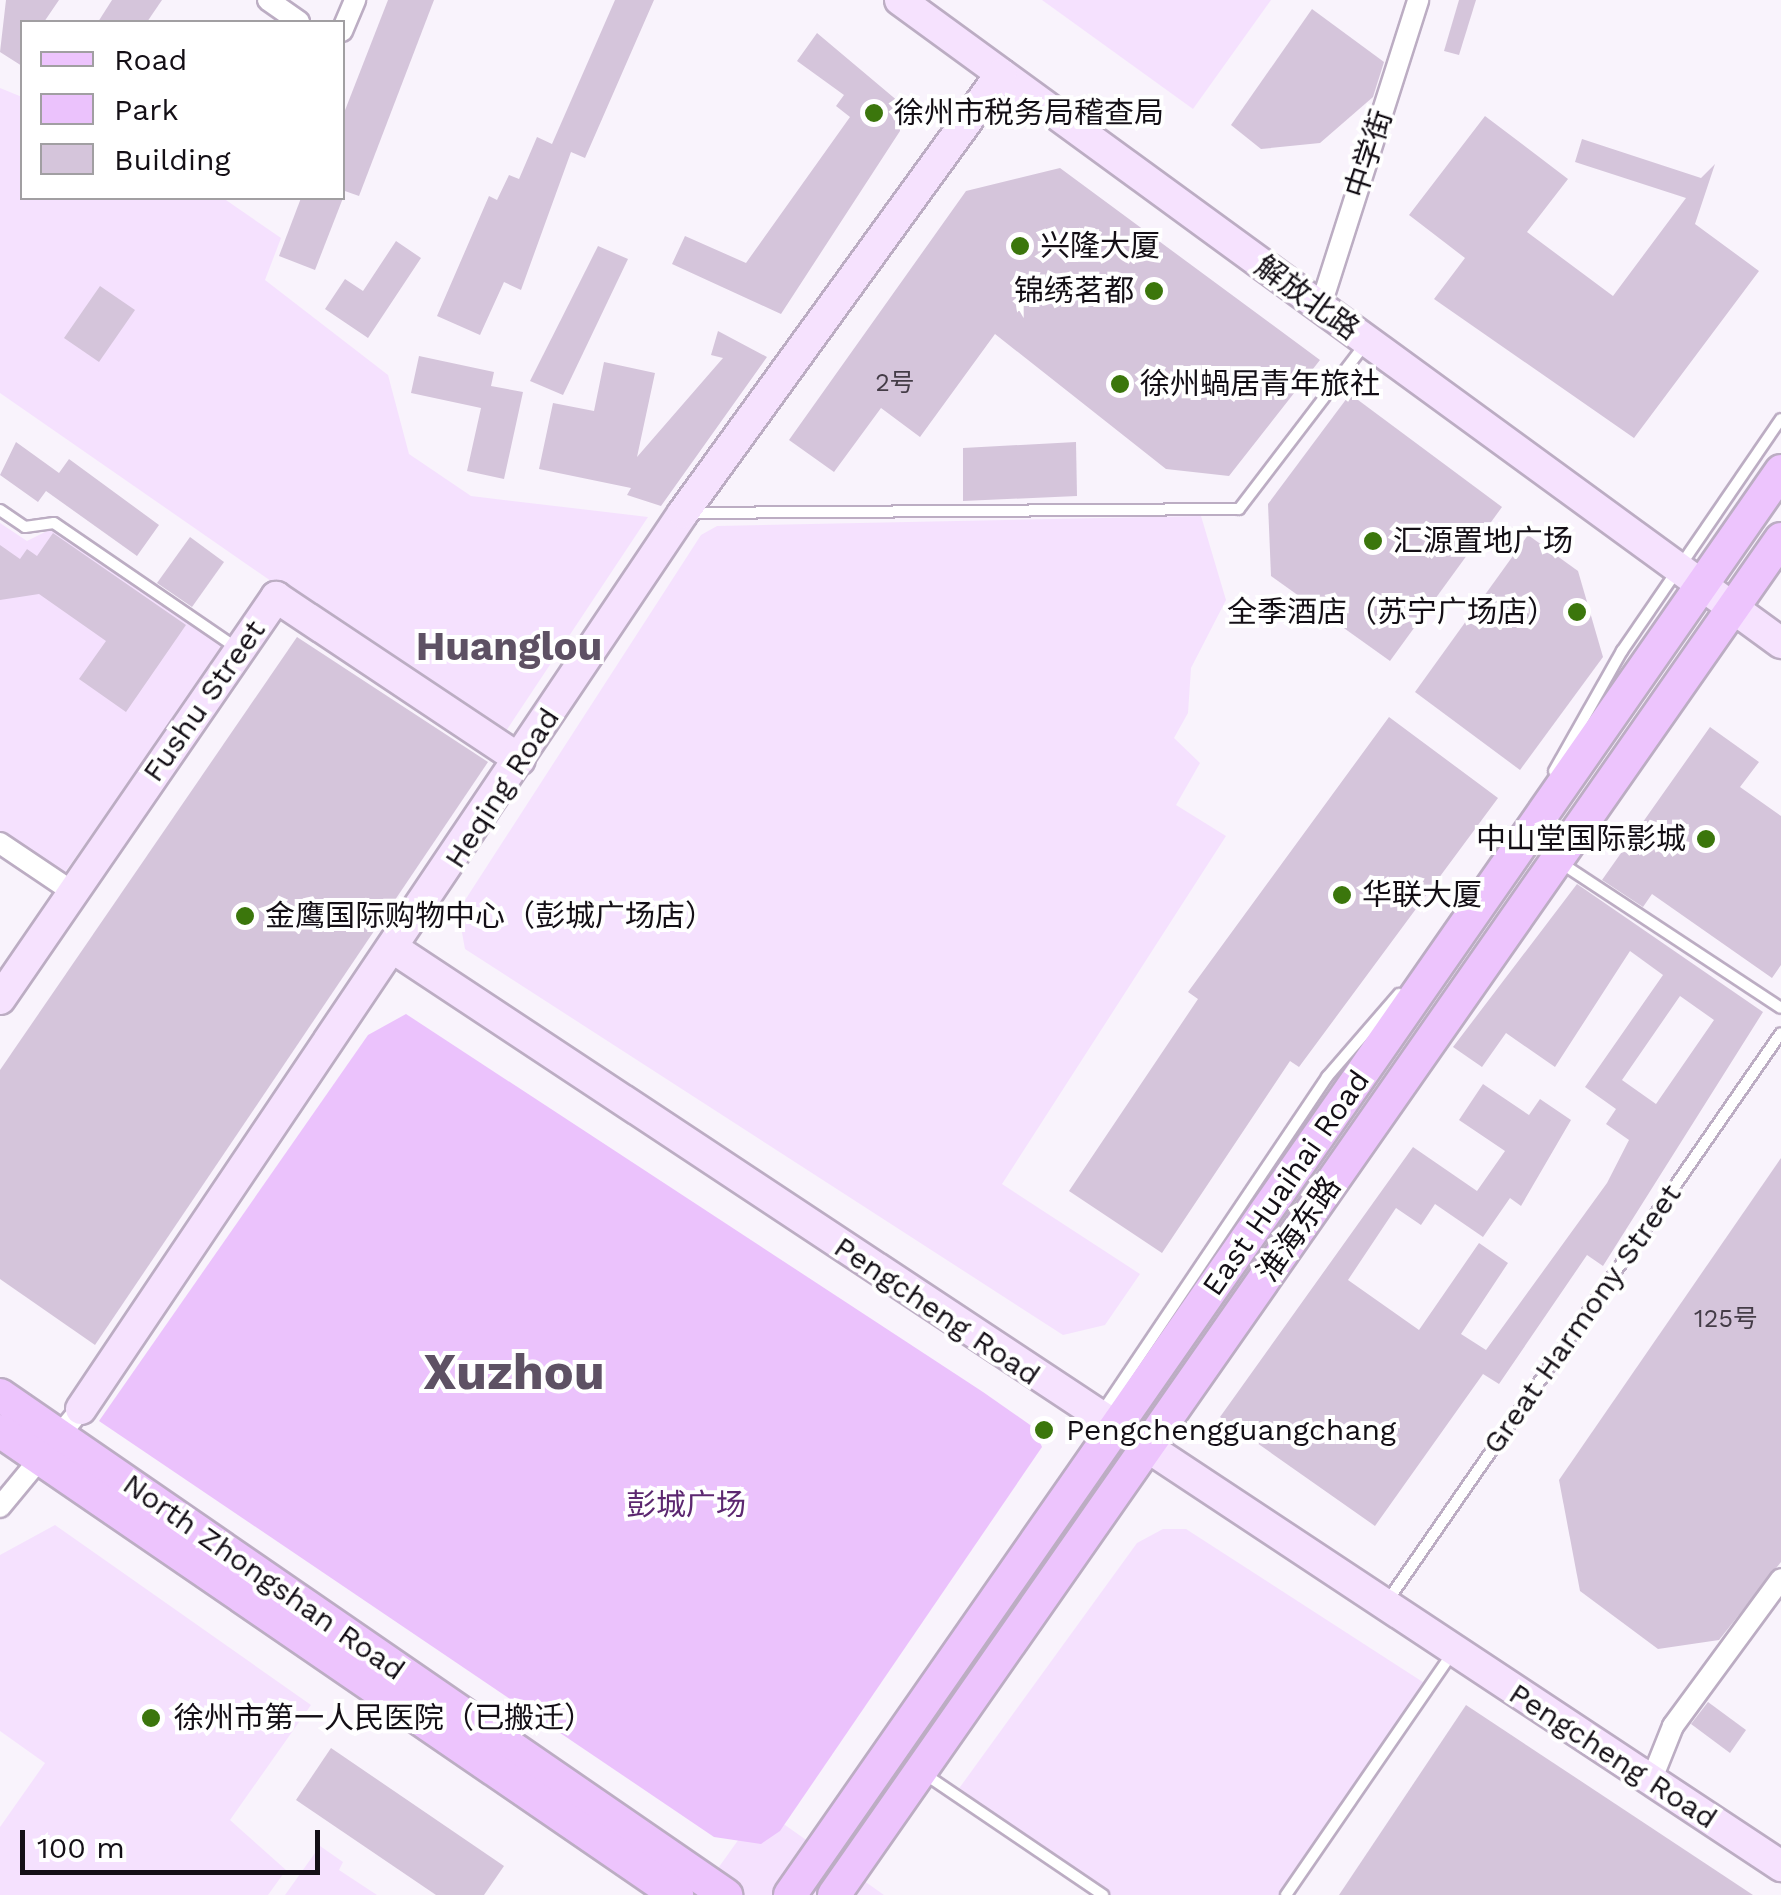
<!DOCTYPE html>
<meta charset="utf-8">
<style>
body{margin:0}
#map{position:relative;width:1781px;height:1895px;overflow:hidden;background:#f9f3fc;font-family:"Work Sans","Noto Sans SC",sans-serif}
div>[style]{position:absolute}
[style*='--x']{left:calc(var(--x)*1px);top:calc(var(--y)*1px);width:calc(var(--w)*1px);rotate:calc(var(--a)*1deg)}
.built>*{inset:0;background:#f5e1fe}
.green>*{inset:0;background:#ebc2fc}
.building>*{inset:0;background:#d5c5db}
.roads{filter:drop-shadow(2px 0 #bcadc3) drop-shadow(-2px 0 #bcadc3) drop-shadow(0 2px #bcadc3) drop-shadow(0 -2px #bcadc3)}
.lane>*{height:10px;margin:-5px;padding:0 5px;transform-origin:5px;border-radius:5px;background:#fff}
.street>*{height:20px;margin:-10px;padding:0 10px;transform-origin:10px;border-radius:10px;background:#fff}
.secondary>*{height:30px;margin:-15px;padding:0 15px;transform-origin:15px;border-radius:15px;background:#f6e2fe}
.primary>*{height:32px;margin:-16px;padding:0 16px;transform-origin:16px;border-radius:16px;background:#edc4fd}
.dots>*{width:28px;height:28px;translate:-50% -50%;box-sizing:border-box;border:5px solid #fff;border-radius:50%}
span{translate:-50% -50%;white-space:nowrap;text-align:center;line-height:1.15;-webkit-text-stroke:8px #fff;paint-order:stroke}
.number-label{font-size:25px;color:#443c47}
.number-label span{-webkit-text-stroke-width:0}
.poi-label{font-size:30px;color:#140f16}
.left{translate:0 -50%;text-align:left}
.right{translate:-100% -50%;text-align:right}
.street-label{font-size:30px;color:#140f16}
.park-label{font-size:30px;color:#5c2770}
.district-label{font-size:40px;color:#5e5164;font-weight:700}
.town-label{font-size:50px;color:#5e5164;font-weight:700}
.legend{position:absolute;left:20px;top:20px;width:325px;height:180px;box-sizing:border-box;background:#fff;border:2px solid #a19fa2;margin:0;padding:12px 18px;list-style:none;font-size:30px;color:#140f16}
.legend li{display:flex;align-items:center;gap:20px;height:50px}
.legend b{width:50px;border:2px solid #a19fa2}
.scale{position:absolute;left:20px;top:1830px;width:300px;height:45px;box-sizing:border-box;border:5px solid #140f16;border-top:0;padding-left:12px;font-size:30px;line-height:35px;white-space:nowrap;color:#140f16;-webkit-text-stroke:8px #fff;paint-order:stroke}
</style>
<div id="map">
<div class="built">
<i style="clip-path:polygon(1042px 0,1271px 0,1193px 109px)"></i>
<i style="clip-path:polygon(0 88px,22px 97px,22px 198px,223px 198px,281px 238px,265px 280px,388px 375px,409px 454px,471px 496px,648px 517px,500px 740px,0 393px)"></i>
<i style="clip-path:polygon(1201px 516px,1226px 600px,1191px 668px,1188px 713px,1174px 738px,1200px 763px,1176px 805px,1226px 836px,1002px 1184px,1140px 1274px,1105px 1325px,1063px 1335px,465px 949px,458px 911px,701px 535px,717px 526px)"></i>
<i style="clip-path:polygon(0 523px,27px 541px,53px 528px,225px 646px,63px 875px,0 831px)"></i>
<i style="clip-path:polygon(55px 1525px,311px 1705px,230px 1820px,286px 1870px,268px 1895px,0 1895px,0 1827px,45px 1763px,0 1731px,0 1555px)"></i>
<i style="clip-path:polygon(1163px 1529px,1186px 1529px,1429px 1686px,1286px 1895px,1103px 1895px,955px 1794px,1137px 1543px)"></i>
<i style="clip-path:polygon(761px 1808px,884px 1895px,699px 1895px)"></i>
<i style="clip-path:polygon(320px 1846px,343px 1862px,339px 1870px,377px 1895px,285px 1895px)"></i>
</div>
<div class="green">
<i style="clip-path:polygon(406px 1014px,983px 1392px,1033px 1427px,1042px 1447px,780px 1831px,761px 1844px,714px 1837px,99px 1421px,368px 1035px)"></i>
</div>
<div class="building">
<i style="clip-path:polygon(6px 0,59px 0,44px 22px,22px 22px,22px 66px,0 52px)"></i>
<i style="clip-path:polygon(112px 0,162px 0,147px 22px,98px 22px)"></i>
<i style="clip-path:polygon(388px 0,434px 0,359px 196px,342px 190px,342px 118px)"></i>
<i style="clip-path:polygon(615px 0,654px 0,585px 158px,571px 152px,521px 290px,504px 282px,480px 335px,437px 316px,489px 196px,497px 200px,509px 175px,519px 179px,537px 137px,552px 144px)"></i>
<i style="clip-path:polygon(1459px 0,1476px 0,1459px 55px,1444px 51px)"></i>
<i style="clip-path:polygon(1312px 9px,1384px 62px,1373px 97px,1320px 143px,1261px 149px,1231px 125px)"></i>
<i style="clip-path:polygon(817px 33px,899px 102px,900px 131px,781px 314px,672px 264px,685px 236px,746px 263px,850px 117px,836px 106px,844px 95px,797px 61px)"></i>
<i style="clip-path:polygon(1485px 116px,1568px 179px,1527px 232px,1613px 296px,1686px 198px,1575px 162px,1582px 139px,1701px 178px,1715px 164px,1695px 224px,1759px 271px,1634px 438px,1434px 299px,1465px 258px,1409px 215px)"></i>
<i style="clip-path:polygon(1060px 168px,1320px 360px,1229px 476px,1166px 469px,995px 334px,920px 437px,881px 408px,834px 472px,789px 440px,966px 191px)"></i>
<i style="clip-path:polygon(301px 198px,343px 198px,315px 270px,279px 256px)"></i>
<i style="clip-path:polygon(396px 241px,421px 258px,368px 338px,325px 309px,345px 279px,363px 291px)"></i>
<i style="clip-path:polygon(598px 246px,628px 259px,563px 395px,530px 381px)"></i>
<i style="clip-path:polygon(100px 286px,135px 310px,99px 362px,64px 338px)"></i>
<i style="clip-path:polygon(718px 331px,767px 357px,661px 506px,627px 495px,631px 488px,539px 469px,553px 403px,594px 411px,604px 362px,655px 373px,637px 457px,723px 358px,711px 355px)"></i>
<i style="clip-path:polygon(419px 356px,494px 372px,491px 386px,523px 392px,504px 479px,467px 471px,481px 408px,411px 393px)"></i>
<i style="clip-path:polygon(1350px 394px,1502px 507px,1390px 661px,1271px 576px,1268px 504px)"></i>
<i style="clip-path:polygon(16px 442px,59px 473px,69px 459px,159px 525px,137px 556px,46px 491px,38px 502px,0 475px)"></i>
<i style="clip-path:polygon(1076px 442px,1077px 496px,963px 501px,963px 448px)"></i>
<i style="clip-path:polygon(53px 533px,186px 625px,126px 712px,79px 679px,106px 641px,39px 594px,0 600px,0 545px,20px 559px,27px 549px,37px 556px)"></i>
<i style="clip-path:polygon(1528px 535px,1578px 571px,1603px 657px,1520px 770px,1415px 692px)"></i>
<i style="clip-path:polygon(190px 537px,224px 562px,192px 607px,157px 583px)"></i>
<i style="clip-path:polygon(297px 637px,488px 762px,95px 1345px,0 1279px,0 1070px)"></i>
<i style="clip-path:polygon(1389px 717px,1498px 798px,1299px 1067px,1290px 1061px,1162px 1253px,1069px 1191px,1198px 999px,1188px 992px)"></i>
<i style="clip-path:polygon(1710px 727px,1759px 762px,1740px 787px,1781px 816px,1781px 965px,1772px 978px,1652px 894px,1643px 907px,1602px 880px)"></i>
<i style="clip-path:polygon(evenodd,1577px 884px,1763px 1012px,1603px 1266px,1587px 1255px,1499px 1384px,1483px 1374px,1375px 1526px,1220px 1417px,1413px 1147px,1477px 1191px,1505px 1151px,1459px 1120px,1483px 1084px,1529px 1115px,1540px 1099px,1571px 1120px,1521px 1206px,1510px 1198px,1483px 1237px,1435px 1204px,1421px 1225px,1396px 1208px,1348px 1280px,1419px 1330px,1479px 1243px,1508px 1263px,1461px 1334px,1486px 1350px,1607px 1183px,1629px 1140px,1606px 1124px,1616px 1109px,1585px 1087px,1663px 975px,1630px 951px,1555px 1067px,1506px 1033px,1482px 1067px,1453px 1047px,1577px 884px,1680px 996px,1714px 1020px,1656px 1104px,1622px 1080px,1680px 996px)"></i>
<i style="clip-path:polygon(1781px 1158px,1781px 1562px,1719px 1640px,1658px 1649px,1580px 1591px,1559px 1480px)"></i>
<i style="clip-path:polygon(1708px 1702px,1746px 1730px,1730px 1753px,1691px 1724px)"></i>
<i style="clip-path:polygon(1466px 1705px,1753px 1895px,1339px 1895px)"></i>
<i style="clip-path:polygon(331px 1748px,504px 1866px,484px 1895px,436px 1895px,296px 1800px)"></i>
</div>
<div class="roads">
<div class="lane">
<i style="--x:0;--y:510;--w:30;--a:34"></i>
<i style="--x:25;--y:527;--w:29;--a:-8"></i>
<i style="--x:54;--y:523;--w:219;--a:34.4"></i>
<i style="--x:689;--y:513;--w:550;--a:-0.42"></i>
<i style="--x:1239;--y:509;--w:208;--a:-52.6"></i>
<i style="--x:1554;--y:771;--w:138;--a:-60.5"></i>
<i style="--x:1622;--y:651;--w:281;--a:-55.6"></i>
<i style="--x:1561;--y:863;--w:263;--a:33.4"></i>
<i style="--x:1102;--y:1412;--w:404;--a:-56.1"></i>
<i style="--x:1327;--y:1077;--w:110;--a:-49.1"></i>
<i style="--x:1386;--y:1603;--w:693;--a:-55.28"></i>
<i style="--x:926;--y:1775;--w:214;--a:34.1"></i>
<i style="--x:1286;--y:1895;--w:295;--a:-55.5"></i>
</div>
<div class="street">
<i style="--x:268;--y:0;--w:38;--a:35"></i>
<i style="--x:342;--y:31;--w:34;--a:-67"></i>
<i style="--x:1320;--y:308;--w:323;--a:-72.3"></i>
<i style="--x:0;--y:843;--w:88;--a:33.9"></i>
<i style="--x:0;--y:1507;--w:127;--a:-50.4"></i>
<i style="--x:1651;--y:1781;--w:59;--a:-68.2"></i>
<i style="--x:1673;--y:1726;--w:182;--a:-53.7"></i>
</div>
<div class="secondary">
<i style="--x:900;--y:0;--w:1091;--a:36.12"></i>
<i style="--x:396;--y:950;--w:1661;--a:33.48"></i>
<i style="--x:0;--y:999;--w:488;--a:-55.5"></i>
<i style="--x:276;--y:597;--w:293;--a:33.7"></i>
<i style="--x:81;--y:1409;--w:1079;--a:-56.1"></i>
<i style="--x:683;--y:513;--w:542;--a:-54.08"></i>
</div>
<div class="primary">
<i style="--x:0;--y:1395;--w:882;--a:34.56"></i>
<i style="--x:0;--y:1431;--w:821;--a:34.43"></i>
<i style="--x:790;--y:1895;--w:1735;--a:-55.16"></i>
<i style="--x:834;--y:1895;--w:1654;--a:-55.07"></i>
</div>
</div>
<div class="dots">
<i style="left:874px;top:113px;background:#3b760c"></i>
<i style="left:1020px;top:246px;background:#3b760c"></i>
<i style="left:1154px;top:291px;background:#3b760c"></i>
<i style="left:1120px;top:384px;background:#3b760c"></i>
<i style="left:1373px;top:541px;background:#3b760c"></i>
<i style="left:1577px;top:612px;background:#3b760c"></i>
<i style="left:1706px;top:839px;background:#3b760c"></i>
<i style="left:1342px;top:895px;background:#3b760c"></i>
<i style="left:245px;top:916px;background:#3b760c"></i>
<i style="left:1044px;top:1430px;background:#3b760c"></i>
<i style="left:151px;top:1718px;background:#3b760c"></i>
</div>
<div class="number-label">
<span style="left:895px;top:383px">2号</span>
<span style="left:1726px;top:1319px">125号</span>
</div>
<div class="poi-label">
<span class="left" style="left:894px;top:113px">徐州市税务局稽查局</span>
<span class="left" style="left:1040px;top:246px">兴隆大厦</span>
<span class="right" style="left:1134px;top:291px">锦绣茗都</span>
<span class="left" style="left:1140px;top:384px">徐州蝸居青年旅社</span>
<span class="left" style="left:1393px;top:541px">汇源置地广场</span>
<span class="right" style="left:1557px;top:612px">全季酒店（苏宁广场店）</span>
<span class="right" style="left:1686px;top:839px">中山堂国际影城</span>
<span class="left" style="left:1362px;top:895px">华联大厦</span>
<span class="left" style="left:265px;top:916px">金鹰国际购物中心（彭城广场店）</span>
<span class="left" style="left:1066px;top:1430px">Pengchengguangchang</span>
<span class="left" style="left:174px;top:1718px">徐州市第一人民医院（已搬迁）</span>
</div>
<div class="street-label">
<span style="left:1369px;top:154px;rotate:-72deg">中学街</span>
<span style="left:1307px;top:298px;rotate:36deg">解放北路</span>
<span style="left:204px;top:701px;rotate:-55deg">Fushu Street</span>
<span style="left:502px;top:788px;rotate:-57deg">Heqing Road</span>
<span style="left:1286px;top:1183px;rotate:-55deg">East Huaihai Road</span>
<span style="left:1299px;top:1229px;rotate:-55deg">淮海东路</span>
<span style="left:937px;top:1311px;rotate:34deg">Pengcheng Road</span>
<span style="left:1582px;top:1319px;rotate:-55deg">Great Harmony Street</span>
<span style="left:264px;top:1577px;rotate:35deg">North Zhongshan Road</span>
<span style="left:1613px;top:1756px;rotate:33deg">Pengcheng Road</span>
</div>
<div class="park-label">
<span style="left:686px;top:1505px">彭城广场</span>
</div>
<div class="district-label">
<span style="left:509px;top:647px">Huanglou</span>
</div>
<div class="town-label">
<span style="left:514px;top:1372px">Xuzhou</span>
</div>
<ul class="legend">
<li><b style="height:12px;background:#edc4fd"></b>Road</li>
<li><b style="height:28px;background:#ebc2fc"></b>Park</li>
<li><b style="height:28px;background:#d5c5db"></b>Building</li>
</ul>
<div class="scale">100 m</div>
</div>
